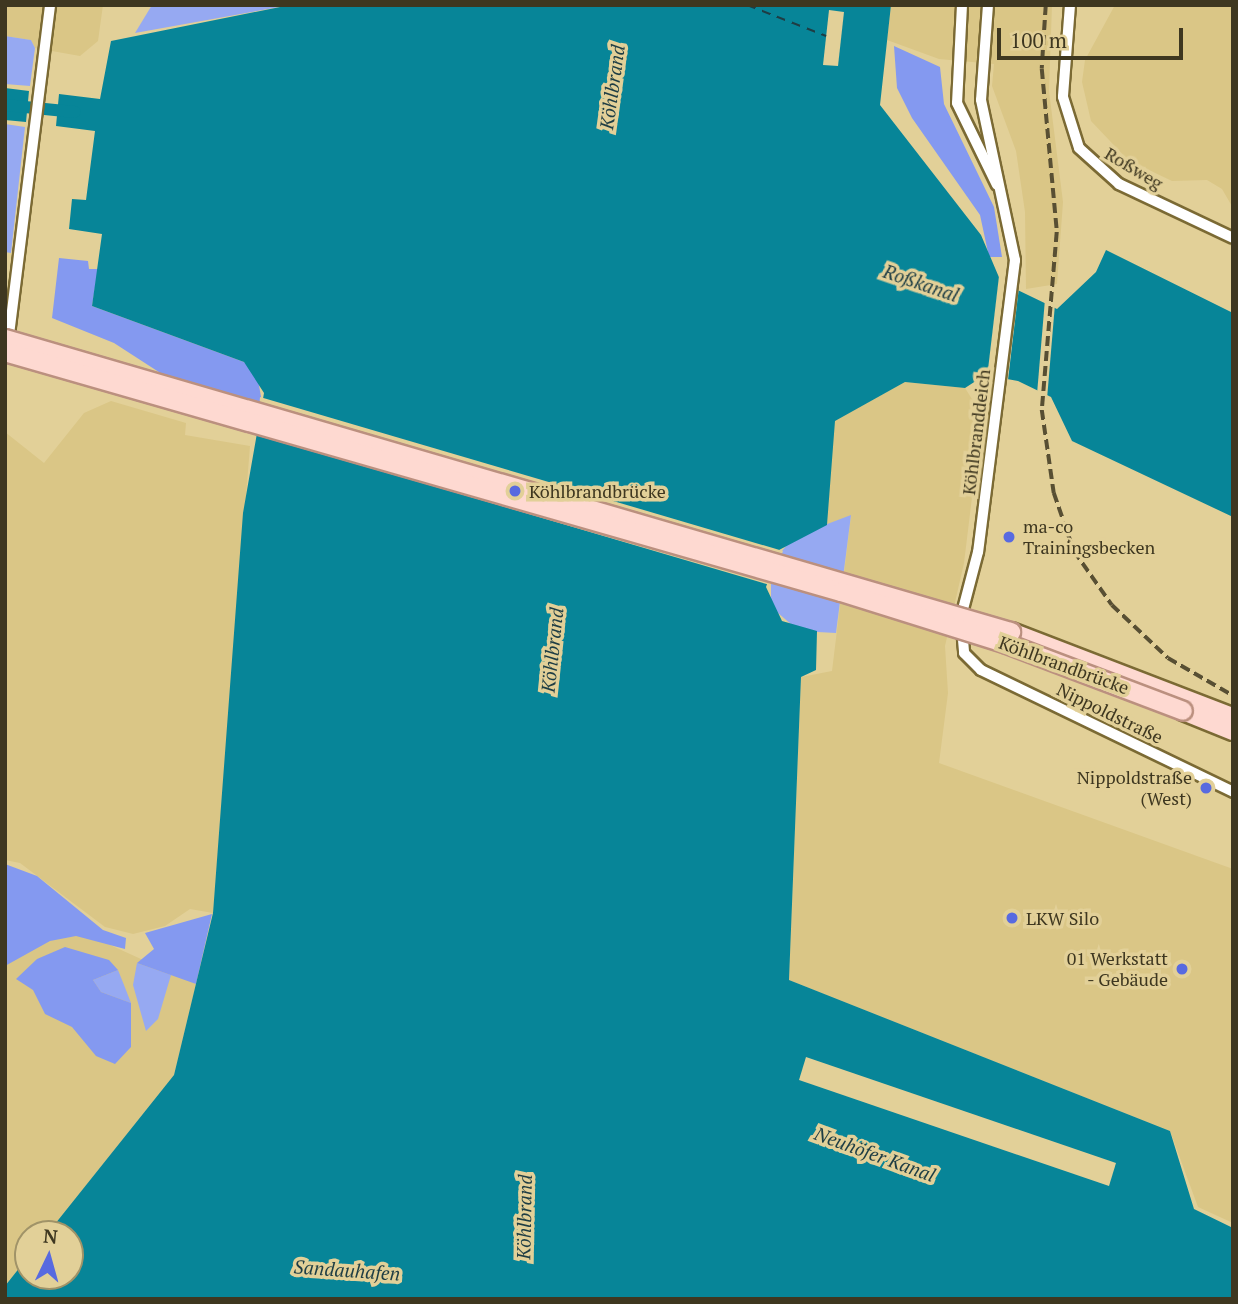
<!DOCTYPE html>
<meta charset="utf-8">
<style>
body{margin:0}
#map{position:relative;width:1238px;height:1304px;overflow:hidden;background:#e2d098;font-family:"PT Serif",serif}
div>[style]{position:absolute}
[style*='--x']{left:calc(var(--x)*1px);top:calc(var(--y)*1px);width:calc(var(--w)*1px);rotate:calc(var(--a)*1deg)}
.built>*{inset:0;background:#dac686}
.green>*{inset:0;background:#96a9f2}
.forest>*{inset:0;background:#8499f0}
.water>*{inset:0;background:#078598}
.pier>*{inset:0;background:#e2d098}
.canal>*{height:12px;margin:-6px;padding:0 6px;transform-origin:6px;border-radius:6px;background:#078598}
.ferry>*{height:2px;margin-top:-1px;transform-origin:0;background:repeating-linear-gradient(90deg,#1e3d44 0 9px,transparent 0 16px)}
.roads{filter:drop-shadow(2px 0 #7b6a34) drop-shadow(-2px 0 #7b6a34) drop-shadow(0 2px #7b6a34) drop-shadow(0 -2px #7b6a34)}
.minor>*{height:10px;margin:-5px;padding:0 5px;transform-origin:5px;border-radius:5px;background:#fff}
.primary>*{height:18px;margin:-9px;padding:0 9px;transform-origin:9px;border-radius:9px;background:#fed9d1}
.rail>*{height:3.5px;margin-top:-1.75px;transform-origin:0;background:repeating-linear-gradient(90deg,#584f33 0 10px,transparent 0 15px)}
.bridges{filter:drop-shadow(2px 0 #bb907f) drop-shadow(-2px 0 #bb907f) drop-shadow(0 2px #bb907f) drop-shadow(0 -2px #bb907f)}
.primary-bridge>*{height:18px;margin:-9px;padding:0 9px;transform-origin:9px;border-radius:9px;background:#fed9d1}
.dots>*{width:19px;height:19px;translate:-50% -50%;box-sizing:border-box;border:4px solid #e2d098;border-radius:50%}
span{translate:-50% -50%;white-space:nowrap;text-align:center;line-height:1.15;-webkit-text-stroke:7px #e2d098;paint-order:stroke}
.street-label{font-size:18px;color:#3e3720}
.poi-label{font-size:18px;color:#3e3720}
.left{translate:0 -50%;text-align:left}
.right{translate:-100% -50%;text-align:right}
.water-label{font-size:19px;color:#1e3d44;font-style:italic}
.frame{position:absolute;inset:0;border:7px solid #3e3720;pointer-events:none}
.north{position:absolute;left:14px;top:1220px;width:70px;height:70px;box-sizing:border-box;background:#e2d098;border:2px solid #a09368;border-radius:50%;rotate:5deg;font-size:19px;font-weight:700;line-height:28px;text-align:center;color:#3e3720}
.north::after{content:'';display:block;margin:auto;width:24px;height:32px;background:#586ae0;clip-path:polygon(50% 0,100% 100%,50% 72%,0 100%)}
.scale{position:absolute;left:997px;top:28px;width:186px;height:32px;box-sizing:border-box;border:4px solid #3e3720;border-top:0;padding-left:9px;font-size:21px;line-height:24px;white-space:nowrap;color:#3e3720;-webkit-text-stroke:5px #e2d098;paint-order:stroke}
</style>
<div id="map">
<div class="built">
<i style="clip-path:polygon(5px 5px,103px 5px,98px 41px,80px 56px,35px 48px,31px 40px,5px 36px)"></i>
<i style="clip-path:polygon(891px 5px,1052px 5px,1049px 91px,1063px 202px,1057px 284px,1026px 289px,1025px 212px,1016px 151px,992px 86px,994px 64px,939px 59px,887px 40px)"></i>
<i style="clip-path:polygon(1115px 5px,1233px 5px,1233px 208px,1222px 189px,1207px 180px,1172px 181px,1128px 160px,1091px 121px,1082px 82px,1085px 60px)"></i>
<i style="clip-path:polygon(905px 382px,965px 388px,982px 415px,964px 563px,945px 646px,948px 693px,939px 763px,1233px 869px,1233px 1223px,1198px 1207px,1170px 1131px,789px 980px,801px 677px,832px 671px,851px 516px,827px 525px,834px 421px)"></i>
<i style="clip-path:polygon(111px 401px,186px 423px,185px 435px,250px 446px,213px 913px,190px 909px,165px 926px,133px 934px,105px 927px,20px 863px,5px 860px,5px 432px,44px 463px,84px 413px)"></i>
<i style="clip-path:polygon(86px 934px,196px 984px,174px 1075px,47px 1234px,28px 1234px,28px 1257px,5px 1286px,5px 948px)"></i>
</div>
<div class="green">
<i style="clip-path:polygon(152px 5px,290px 5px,135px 33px)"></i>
<i style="clip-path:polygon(5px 36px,31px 40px,35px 48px,30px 86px,5px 84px)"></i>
<i style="clip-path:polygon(5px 124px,25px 127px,11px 253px,5px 252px)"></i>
<i style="clip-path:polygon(851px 515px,836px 633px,799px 631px,771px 607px,771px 565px,793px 537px)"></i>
<i style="clip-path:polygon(137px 963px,171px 975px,158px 1019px,146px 1031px,133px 985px)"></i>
<i style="clip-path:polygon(118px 970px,124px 985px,131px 1003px,101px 992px,93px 980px)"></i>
</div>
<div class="forest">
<i style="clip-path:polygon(894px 46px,940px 67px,944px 104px,994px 207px,1002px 257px,989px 257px,980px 215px,912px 118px,897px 88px)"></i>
<i style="clip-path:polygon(59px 258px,88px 261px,89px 269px,98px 269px,92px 306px,244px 362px,257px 374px,263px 408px,165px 376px,114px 343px,52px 318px)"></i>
<i style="clip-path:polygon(5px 864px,37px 876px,103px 930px,126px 938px,125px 949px,76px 936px,50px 941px,5px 966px)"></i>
<i style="clip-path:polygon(212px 914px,196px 984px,137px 963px,154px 949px,145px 933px)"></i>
<i style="clip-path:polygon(65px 947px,109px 960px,118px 970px,93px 980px,101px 992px,131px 1003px,131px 1047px,115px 1064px,96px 1056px,72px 1027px,45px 1014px,33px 990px,16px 979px,37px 959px)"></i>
</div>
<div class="water">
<i style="clip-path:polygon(290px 5px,891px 5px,880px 105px,981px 235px,1001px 282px,1057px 309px,1096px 272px,1106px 250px,1233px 313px,1233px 517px,1072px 441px,1051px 397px,1018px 381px,985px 375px,965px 388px,905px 382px,835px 421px,827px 525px,779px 550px,766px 587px,782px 621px,817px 631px,816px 670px,801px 677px,789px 980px,1170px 1131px,1194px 1209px,1233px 1228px,1233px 1299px,5px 1299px,5px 1286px,28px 1257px,28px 1276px,70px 1276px,70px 1234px,47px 1234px,174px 1075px,213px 913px,243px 513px,264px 393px,244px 362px,92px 306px,102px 234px,69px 229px,72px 199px,86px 200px,95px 131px,56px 126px,59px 94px,100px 99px,111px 41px)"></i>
<i style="clip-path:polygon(5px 88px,29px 91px,26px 122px,5px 120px)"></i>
</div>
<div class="pier">
<i style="clip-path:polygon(829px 10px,844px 12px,838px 66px,823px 65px)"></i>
<i style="clip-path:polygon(999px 276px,1019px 287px,1008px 380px,987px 378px)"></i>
<i style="clip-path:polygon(1045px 299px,1055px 304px,1047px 399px,1037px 394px)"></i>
<i style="clip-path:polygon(260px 397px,783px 551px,770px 585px,257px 434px)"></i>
<i style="clip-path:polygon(806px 1057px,1116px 1163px,1109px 1186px,799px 1080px)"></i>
</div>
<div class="canal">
<i style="--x:5;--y:105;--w:70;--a:5.7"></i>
</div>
<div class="ferry">
<i style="--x:747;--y:5;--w:85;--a:21.4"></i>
</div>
<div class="roads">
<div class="minor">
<i style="--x:962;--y:5;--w:98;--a:92.9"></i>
<i style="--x:957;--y:103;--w:91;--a:64"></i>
<i style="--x:988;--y:5;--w:95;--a:94.2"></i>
<i style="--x:981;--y:100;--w:164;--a:78"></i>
<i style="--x:1015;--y:260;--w:294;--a:97.2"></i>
<i style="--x:978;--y:552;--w:67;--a:104.7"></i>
<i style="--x:961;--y:617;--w:36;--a:85"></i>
<i style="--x:964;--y:653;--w:24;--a:45"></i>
<i style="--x:981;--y:670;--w:280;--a:25.8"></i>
<i style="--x:1070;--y:5;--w:92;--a:94.4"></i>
<i style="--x:1063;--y:97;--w:53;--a:72.6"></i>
<i style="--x:1079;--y:148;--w:54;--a:42"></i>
<i style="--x:1119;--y:184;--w:126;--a:25.3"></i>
<i style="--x:8;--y:343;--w:341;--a:-82.9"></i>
</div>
<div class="primary">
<i style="--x:1011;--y:632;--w:238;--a:21"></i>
<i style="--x:1183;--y:711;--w:54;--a:21.8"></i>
</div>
</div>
<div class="rail">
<i style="--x:1046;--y:5;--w:64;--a:93.6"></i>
<i style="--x:1042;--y:69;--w:164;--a:84.7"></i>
<i style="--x:1057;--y:232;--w:179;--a:94.8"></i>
<i style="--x:1042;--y:410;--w:84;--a:81.8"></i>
<i style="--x:1054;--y:493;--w:61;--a:71"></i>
<i style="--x:1074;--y:551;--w:66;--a:54.9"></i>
<i style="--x:1112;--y:605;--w:77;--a:43.4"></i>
<i style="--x:1168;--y:658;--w:74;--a:30"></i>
</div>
<div class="bridges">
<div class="primary-bridge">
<i style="--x:5;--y:339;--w:1048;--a:16.24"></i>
<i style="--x:5;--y:352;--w:870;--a:16.02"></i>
<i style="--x:841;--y:592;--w:174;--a:17.4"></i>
<i style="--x:1007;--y:644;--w:188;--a:20.8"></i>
</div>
</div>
<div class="dots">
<i style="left:515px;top:491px;background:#586ae0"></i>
<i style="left:1009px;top:537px;background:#586ae0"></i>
<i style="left:1206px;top:788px;background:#586ae0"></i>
<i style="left:1012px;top:918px;background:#586ae0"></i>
<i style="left:1182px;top:969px;background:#586ae0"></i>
</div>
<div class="street-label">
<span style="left:1134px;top:168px;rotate:31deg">Roßweg</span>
<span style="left:976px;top:432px;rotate:-83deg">Köhlbranddeich</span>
<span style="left:1064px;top:665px;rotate:20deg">Köhlbrandbrücke</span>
<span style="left:1110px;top:713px;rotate:26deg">Nippoldstraße</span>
</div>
<div class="poi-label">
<span class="left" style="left:529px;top:491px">Köhlbrandbrücke</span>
<span class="left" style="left:1023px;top:537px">ma-co<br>Trainingsbecken</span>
<span class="right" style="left:1192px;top:788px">Nippoldstraße<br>(West)</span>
<span class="left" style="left:1026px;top:918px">LKW Silo</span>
<span class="right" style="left:1168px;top:969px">01 Werkstatt<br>- Gebäude</span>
</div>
<div class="water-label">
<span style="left:612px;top:87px;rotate:-82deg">Köhlbrand</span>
<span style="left:921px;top:283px;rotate:19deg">Roßkanal</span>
<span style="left:552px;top:650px;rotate:-84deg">Köhlbrand</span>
<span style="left:875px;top:1154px;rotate:20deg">Neuhöfer Kanal</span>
<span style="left:524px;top:1217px;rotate:-89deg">Köhlbrand</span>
<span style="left:347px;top:1270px;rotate:4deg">Sandauhafen</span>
</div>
<div class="frame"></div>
<div class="north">N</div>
<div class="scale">100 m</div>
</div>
